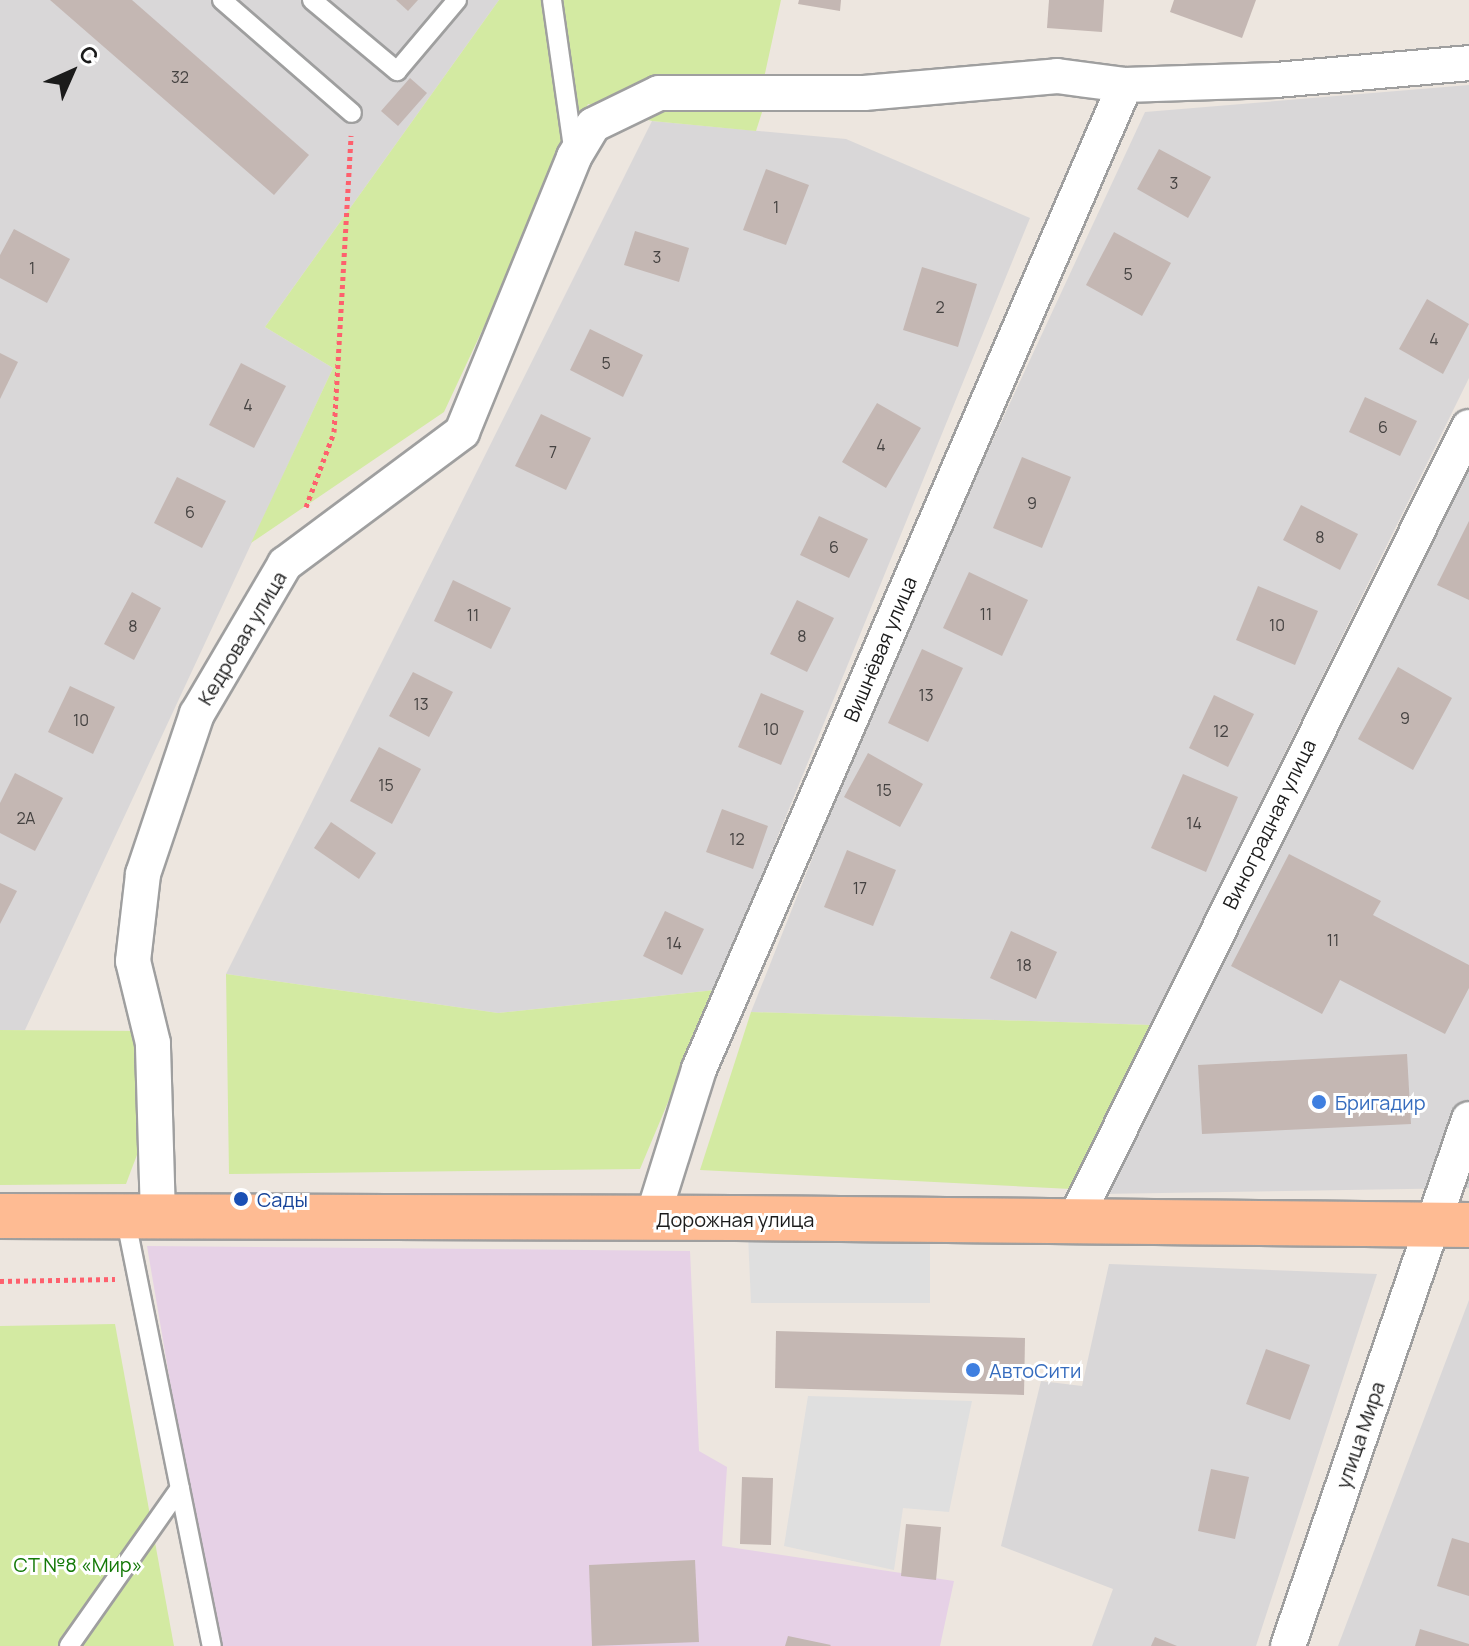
<!DOCTYPE html>
<meta charset="utf-8">
<style>
body{margin:0}
#map{position:relative;width:1469px;height:1646px;overflow:hidden;background:#ede6df;font-family:Manrope,sans-serif}
div>[style]{position:absolute}
[style*='--x']{left:calc(var(--x)*1px);top:calc(var(--y)*1px);width:calc(var(--w)*1px);rotate:calc(var(--a)*1deg)}
.residential>*{inset:0;background:#d9d7d8}
.industrial>*{inset:0;background:#e6d1e6}
.grass>*{inset:0;background:#d3eaa2}
.parking>*{inset:0;background:#dfdfdf}
.building>*{inset:0;background:#c4b7b3}
.path>*{height:5px;margin-top:-2.5px;transform-origin:0;background:repeating-linear-gradient(90deg,#fe606d 0 4px,transparent 0 8px)}
.roads{filter:drop-shadow(2px 0 #9f9f9f) drop-shadow(-2px 0 #9f9f9f) drop-shadow(0 2px #9f9f9f) drop-shadow(0 -2px #9f9f9f)}
.service>*{height:18px;margin:-9px;padding:0 9px;transform-origin:9px;border-radius:9px;background:#fff}
.minor>*{height:34px;margin:-17px;padding:0 17px;transform-origin:17px;border-radius:17px;background:#fff}
.primary>*{height:44px;margin:-22px;padding:0 22px;transform-origin:22px;border-radius:22px;background:#febb93}
.dots>*{width:22px;height:22px;translate:-50% -50%;box-sizing:border-box;border:4px solid #fff;border-radius:50%}
span{translate:-50% -50%;white-space:nowrap;text-align:center;line-height:1.15;-webkit-text-stroke:6px #fff;paint-order:stroke}
.number-label{font-size:16px;color:#454241}
.number-label span{-webkit-text-stroke-width:0}
.street-label{font-size:20px;color:#1b1b1b}
.shop-label{font-size:20px;color:#366cbe}
.left{translate:0 -50%;text-align:left}
.transit-label{font-size:20px;color:#164399}
.park-label{font-size:20px;color:#147908}
.north{position:absolute;left:32px;top:32px;width:80px;height:80px;-webkit-text-stroke:6px #fff;paint-order:stroke;rotate:45deg;font-size:22px;font-weight:700;line-height:32px;text-align:center;color:#1b1b1b}
.north::after{content:'';display:block;margin:auto;width:28px;height:36px;background:#1b1b1b;clip-path:polygon(50% 0,100% 100%,50% 72%,0 100%)}
</style>
<div id="map">
<div class="residential">
<i style="clip-path:polygon(0 0,499px 0,265px 327px,333px 368px,25px 1030px,0 1030px)"></i>
<i style="clip-path:polygon(1469px 85px,1469px 378px,1151px 1025px,751px 1012px,894px 653px,1145px 112px)"></i>
<i style="clip-path:polygon(652px 121px,846px 139px,1030px 218px,715px 990px,498px 1013px,226px 974px)"></i>
<i style="clip-path:polygon(1469px 458px,1469px 1188px,1100px 1194px)"></i>
<i style="clip-path:polygon(1109px 1264px,1377px 1274px,1256px 1646px,1092px 1646px,1113px 1589px,1001px 1546px,1041px 1381px,1082px 1386px)"></i>
<i style="clip-path:polygon(1469px 1300px,1469px 1646px,1338px 1646px)"></i>
</div>
<div class="industrial">
<i style="clip-path:polygon(147px 1246px,690px 1251px,699px 1451px,727px 1467px,722px 1546px,954px 1581px,940px 1646px,215px 1646px)"></i>
</div>
<div class="grass">
<i style="clip-path:polygon(499px 0,781px 0,764px 78px,764px 106px,756px 131px,652px 121px,588px 104px,444px 412px,251px 543px,333px 368px,265px 327px)"></i>
<i style="clip-path:polygon(226px 974px,498px 1013px,715px 990px,640px 1169px,229px 1174px)"></i>
<i style="clip-path:polygon(751px 1012px,1151px 1025px,1071px 1189px,700px 1170px)"></i>
<i style="clip-path:polygon(0 1030px,144px 1031px,158px 1099px,126px 1184px,0 1185px)"></i>
<i style="clip-path:polygon(115px 1324px,174px 1646px,0 1646px,0 1326px)"></i>
</div>
<div class="parking">
<i style="clip-path:polygon(930px 1232px,930px 1303px,751px 1303px,748px 1235px)"></i>
<i style="clip-path:polygon(808px 1396px,972px 1401px,949px 1512px,903px 1508px,894px 1570px,784px 1546px)"></i>
</div>
<div class="building">
<i style="clip-path:polygon(50px 0,132px 0,309px 155px,274px 195px)"></i>
<i style="clip-path:polygon(396px 0,418px 0,408px 11px)"></i>
<i style="clip-path:polygon(799px 0,841px 0,840px 11px,798px 4px)"></i>
<i style="clip-path:polygon(1049px 0,1104px 0,1102px 32px,1047px 28px)"></i>
<i style="clip-path:polygon(1174px 0,1256px 0,1242px 38px,1170px 12px)"></i>
<i style="clip-path:polygon(410px 78px,427px 93px,398px 126px,381px 111px)"></i>
<i style="clip-path:polygon(1159px 149px,1211px 177px,1188px 218px,1137px 189px)"></i>
<i style="clip-path:polygon(766px 169px,809px 185px,786px 245px,743px 230px)"></i>
<i style="clip-path:polygon(14px 229px,70px 259px,47px 303px,0 278px,0 255px)"></i>
<i style="clip-path:polygon(635px 231px,689px 248px,679px 282px,624px 265px)"></i>
<i style="clip-path:polygon(1114px 232px,1171px 263px,1142px 316px,1086px 285px)"></i>
<i style="clip-path:polygon(922px 267px,977px 284px,958px 347px,903px 330px)"></i>
<i style="clip-path:polygon(1427px 299px,1469px 324px,1443px 374px,1399px 349px)"></i>
<i style="clip-path:polygon(590px 329px,643px 355px,623px 397px,570px 370px)"></i>
<i style="clip-path:polygon(0 353px,18px 362px,0 399px)"></i>
<i style="clip-path:polygon(241px 363px,286px 386px,254px 448px,209px 425px)"></i>
<i style="clip-path:polygon(1365px 397px,1417px 421px,1400px 456px,1349px 432px)"></i>
<i style="clip-path:polygon(877px 403px,921px 428px,886px 488px,842px 462px)"></i>
<i style="clip-path:polygon(541px 414px,591px 438px,566px 490px,515px 466px)"></i>
<i style="clip-path:polygon(1022px 457px,1071px 477px,1042px 548px,993px 528px)"></i>
<i style="clip-path:polygon(177px 477px,226px 501px,202px 548px,154px 523px)"></i>
<i style="clip-path:polygon(1301px 505px,1358px 534px,1340px 570px,1283px 540px)"></i>
<i style="clip-path:polygon(819px 516px,868px 539px,849px 578px,800px 555px)"></i>
<i style="clip-path:polygon(1469px 521px,1469px 600px,1437px 585px)"></i>
<i style="clip-path:polygon(969px 572px,1028px 600px,1002px 656px,943px 628px)"></i>
<i style="clip-path:polygon(453px 580px,511px 608px,491px 649px,434px 621px)"></i>
<i style="clip-path:polygon(1258px 586px,1318px 611px,1295px 665px,1236px 640px)"></i>
<i style="clip-path:polygon(132px 592px,161px 608px,134px 660px,104px 644px)"></i>
<i style="clip-path:polygon(797px 600px,834px 618px,807px 672px,770px 654px)"></i>
<i style="clip-path:polygon(922px 649px,963px 668px,928px 742px,888px 723px)"></i>
<i style="clip-path:polygon(1398px 667px,1452px 698px,1413px 770px,1358px 739px)"></i>
<i style="clip-path:polygon(413px 672px,453px 692px,429px 737px,389px 716px)"></i>
<i style="clip-path:polygon(70px 686px,115px 707px,93px 754px,48px 732px)"></i>
<i style="clip-path:polygon(761px 693px,804px 711px,781px 765px,738px 747px)"></i>
<i style="clip-path:polygon(1214px 695px,1254px 714px,1228px 767px,1189px 748px)"></i>
<i style="clip-path:polygon(379px 747px,421px 769px,392px 824px,350px 801px)"></i>
<i style="clip-path:polygon(868px 753px,923px 784px,900px 827px,844px 797px)"></i>
<i style="clip-path:polygon(15px 773px,63px 798px,35px 851px,0 833px,0 803px)"></i>
<i style="clip-path:polygon(1183px 774px,1238px 797px,1206px 872px,1151px 848px)"></i>
<i style="clip-path:polygon(722px 809px,768px 826px,753px 869px,706px 852px)"></i>
<i style="clip-path:polygon(331px 822px,376px 853px,359px 879px,314px 848px)"></i>
<i style="clip-path:polygon(847px 850px,896px 870px,873px 926px,824px 907px)"></i>
<i style="clip-path:polygon(1289px 854px,1381px 901px,1373px 915px,1469px 965px,1469px 988px,1445px 1034px,1340px 980px,1322px 1014px,1231px 966px)"></i>
<i style="clip-path:polygon(0 883px,17px 891px,0 924px)"></i>
<i style="clip-path:polygon(665px 911px,704px 929px,682px 975px,643px 956px)"></i>
<i style="clip-path:polygon(1011px 931px,1057px 952px,1036px 999px,990px 978px)"></i>
<i style="clip-path:polygon(1407px 1054px,1411px 1124px,1202px 1134px,1198px 1065px)"></i>
<i style="clip-path:polygon(776px 1331px,1025px 1338px,1024px 1395px,775px 1388px)"></i>
<i style="clip-path:polygon(1266px 1349px,1310px 1365px,1290px 1420px,1246px 1404px)"></i>
<i style="clip-path:polygon(1211px 1469px,1249px 1477px,1235px 1539px,1198px 1531px)"></i>
<i style="clip-path:polygon(742px 1477px,773px 1478px,771px 1545px,740px 1544px)"></i>
<i style="clip-path:polygon(906px 1524px,941px 1527px,936px 1580px,901px 1576px)"></i>
<i style="clip-path:polygon(1452px 1538px,1469px 1543px,1469px 1596px,1437px 1586px)"></i>
<i style="clip-path:polygon(695px 1560px,699px 1642px,592px 1646px,589px 1565px)"></i>
<i style="clip-path:polygon(1420px 1629px,1469px 1644px,1469px 1646px,1415px 1646px)"></i>
<i style="clip-path:polygon(788px 1636px,831px 1645px,830px 1646px,785px 1646px)"></i>
<i style="clip-path:polygon(1155px 1637px,1177px 1646px,1151px 1646px)"></i>
</div>
<div class="path">
<i style="--x:306;--y:507;--w:80;--a:-69.5"></i>
<i style="--x:334;--y:432;--w:297;--a:-86.7"></i>
<i style="--x:0;--y:1281;--w:115;--a:-1"></i>
</div>
<div class="roads">
<div class="service">
<i style="--x:222;--y:0;--w:172;--a:41"></i>
<i style="--x:312;--y:0;--w:111;--a:39.9"></i>
<i style="--x:397;--y:71;--w:93;--a:-49.8"></i>
<i style="--x:552;--y:0;--w:157;--a:81.9"></i>
<i style="--x:125;--y:1216;--w:439;--a:78.6"></i>
<i style="--x:69;--y:1646;--w:193;--a:-54.9"></i>
</div>
<div class="minor">
<i style="--x:158;--y:1216;--w:173;--a:-91.7"></i>
<i style="--x:153;--y:1043;--w:84;--a:-103.7"></i>
<i style="--x:133;--y:961;--w:88;--a:-83.4"></i>
<i style="--x:143;--y:874;--w:169;--a:-71.4"></i>
<i style="--x:197;--y:714;--w:174;--a:-59.6"></i>
<i style="--x:285;--y:564;--w:221;--a:-36.7"></i>
<i style="--x:462;--y:432;--w:297;--a:-67.8"></i>
<i style="--x:574;--y:157;--w:37;--a:-59"></i>
<i style="--x:593;--y:125;--w:73;--a:-25.9"></i>
<i style="--x:659;--y:93;--w:205;--a:0"></i>
<i style="--x:864;--y:93;--w:194;--a:-5"></i>
<i style="--x:1057;--y:76;--w:69;--a:7.5"></i>
<i style="--x:1125;--y:85;--w:151;--a:-1.9"></i>
<i style="--x:1276;--y:80;--w:194;--a:-5"></i>
<i style="--x:652;--y:1219;--w:157;--a:-72.6"></i>
<i style="--x:699;--y:1069;--w:1072;--a:-66.59"></i>
<i style="--x:1073;--y:1223;--w:889;--a:-63.55"></i>
<i style="--x:1288;--y:1646;--w:557;--a:-71.04"></i>
</div>
<div class="primary">
<i style="--x:0;--y:1216;--w:736;--a:0.16"></i>
<i style="--x:736;--y:1218;--w:733;--a:0.55"></i>
</div>
</div>
<div class="dots">
<i style="left:1319px;top:1102px;background:#3f7fe0"></i>
<i style="left:241px;top:1199px;background:#1a4fb4"></i>
<i style="left:973px;top:1370px;background:#3f7fe0"></i>
</div>
<div class="number-label">
<span style="left:180px;top:77px">32</span>
<span style="left:1174px;top:183px">3</span>
<span style="left:776px;top:207px">1</span>
<span style="left:657px;top:257px">3</span>
<span style="left:32px;top:268px">1</span>
<span style="left:1128px;top:274px">5</span>
<span style="left:940px;top:307px">2</span>
<span style="left:1434px;top:339px">4</span>
<span style="left:606px;top:363px">5</span>
<span style="left:248px;top:405px">4</span>
<span style="left:1383px;top:427px">6</span>
<span style="left:881px;top:445px">4</span>
<span style="left:553px;top:452px">7</span>
<span style="left:1032px;top:503px">9</span>
<span style="left:190px;top:512px">6</span>
<span style="left:1320px;top:537px">8</span>
<span style="left:834px;top:547px">6</span>
<span style="left:986px;top:614px">11</span>
<span style="left:473px;top:615px">11</span>
<span style="left:1277px;top:625px">10</span>
<span style="left:133px;top:626px">8</span>
<span style="left:802px;top:636px">8</span>
<span style="left:926px;top:695px">13</span>
<span style="left:421px;top:704px">13</span>
<span style="left:1405px;top:718px">9</span>
<span style="left:81px;top:720px">10</span>
<span style="left:771px;top:729px">10</span>
<span style="left:1221px;top:731px">12</span>
<span style="left:386px;top:785px">15</span>
<span style="left:884px;top:790px">15</span>
<span style="left:26px;top:818px">2А</span>
<span style="left:1194px;top:823px">14</span>
<span style="left:737px;top:839px">12</span>
<span style="left:860px;top:888px">17</span>
<span style="left:1333px;top:940px">11</span>
<span style="left:674px;top:943px">14</span>
<span style="left:1024px;top:965px">18</span>
</div>
<div class="street-label">
<span style="left:242px;top:638px;rotate:-59deg">Кедровая улица</span>
<span style="left:880px;top:649px;rotate:-67deg">Вишнёвая улица</span>
<span style="left:1269px;top:824px;rotate:-64deg">Виноградная улица</span>
<span style="left:735px;top:1219px">Дорожная улица</span>
<span style="left:1360px;top:1435px;rotate:-71deg">улица Мира</span>
</div>
<div class="shop-label">
<span class="left" style="left:1335px;top:1102px">Бригадир</span>
<span class="left" style="left:989px;top:1370px">АвтоСити</span>
</div>
<div class="transit-label">
<span class="left" style="left:257px;top:1199px">Сады</span>
</div>
<div class="park-label">
<span style="left:78px;top:1564px">СТ №8 «Мир»</span>
</div>
<div class="north">С</div>
</div>
